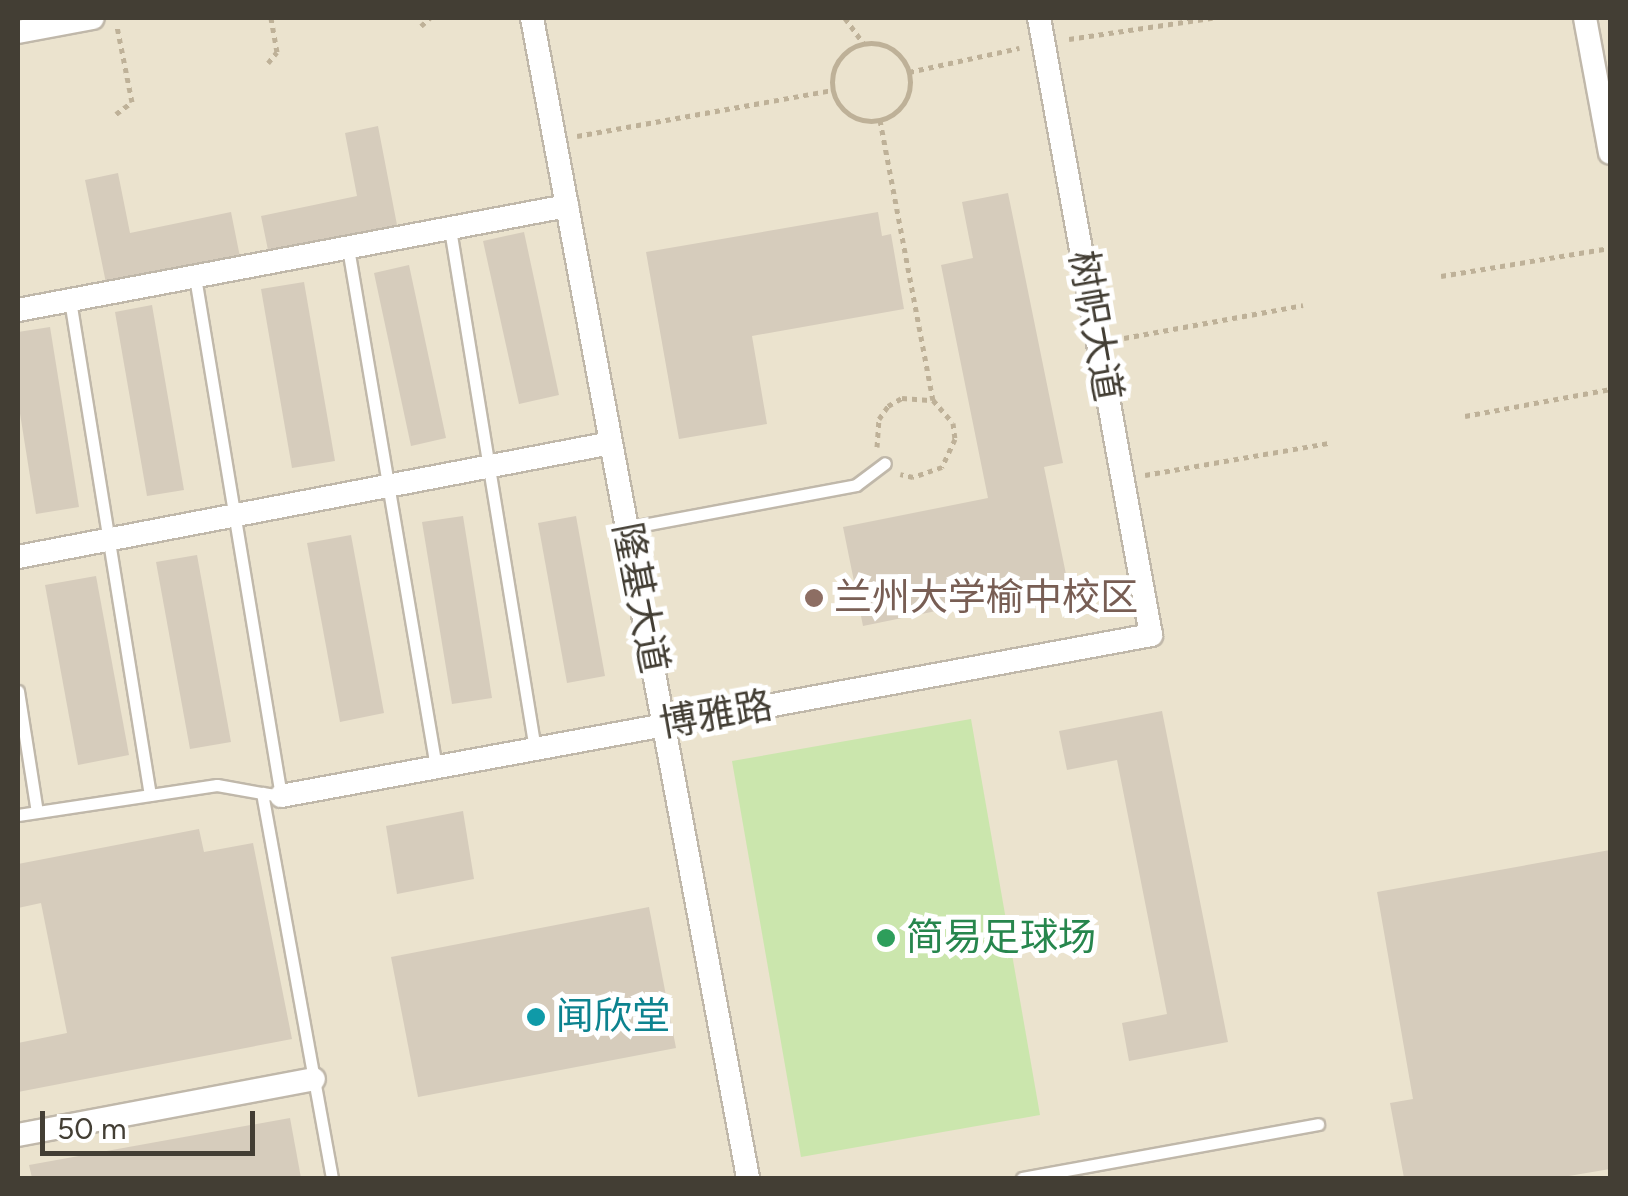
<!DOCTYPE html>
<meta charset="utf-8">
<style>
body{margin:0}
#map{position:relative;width:1628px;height:1196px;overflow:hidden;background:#f2eee4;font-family:Figtree,"Noto Sans SC",sans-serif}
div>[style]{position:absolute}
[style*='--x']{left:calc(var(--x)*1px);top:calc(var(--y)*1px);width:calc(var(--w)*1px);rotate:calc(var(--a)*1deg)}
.education>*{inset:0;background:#ebe3ce}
.green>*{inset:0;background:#cbe6ad}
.building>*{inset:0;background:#d6ccbc}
.path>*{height:5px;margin-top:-2.5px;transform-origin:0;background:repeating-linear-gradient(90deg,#beb198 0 5px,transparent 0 10px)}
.path>.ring{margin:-2.5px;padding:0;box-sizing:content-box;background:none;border:5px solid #beb198;border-radius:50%}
.roads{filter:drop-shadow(2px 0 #c0b8aa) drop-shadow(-2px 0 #c0b8aa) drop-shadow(0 2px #c0b8aa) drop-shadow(0 -2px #c0b8aa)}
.service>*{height:11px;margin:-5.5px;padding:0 5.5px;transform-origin:5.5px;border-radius:5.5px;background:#fff}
.minor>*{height:22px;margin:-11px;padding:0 11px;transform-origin:11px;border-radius:11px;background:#fff}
.dots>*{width:28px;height:28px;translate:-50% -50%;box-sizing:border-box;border:5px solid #fff;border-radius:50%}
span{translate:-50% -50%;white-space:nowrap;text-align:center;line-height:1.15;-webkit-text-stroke:10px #fff;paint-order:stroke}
.street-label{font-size:38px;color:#433e34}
.education-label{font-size:38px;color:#785e54}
.left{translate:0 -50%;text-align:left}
.leisure-label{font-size:38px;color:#27864d}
.culture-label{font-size:38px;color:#0d838f}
.frame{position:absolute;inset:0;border:20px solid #433e34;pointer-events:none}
.scale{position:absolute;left:40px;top:1111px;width:215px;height:45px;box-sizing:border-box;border:5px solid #433e34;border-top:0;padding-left:12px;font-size:30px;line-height:35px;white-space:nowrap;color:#433e34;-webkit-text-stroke:8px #fff;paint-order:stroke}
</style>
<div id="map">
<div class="education">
<i style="clip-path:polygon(18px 18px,1610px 18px,1610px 1178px,18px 1178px)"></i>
</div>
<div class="green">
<i style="clip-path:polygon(971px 719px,1040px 1115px,801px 1157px,732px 761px)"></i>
</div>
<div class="building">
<i style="clip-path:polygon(378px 126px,397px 225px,268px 250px,261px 216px,357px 196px,345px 133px)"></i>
<i style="clip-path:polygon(118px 173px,130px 233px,231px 212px,240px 257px,106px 283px,85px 180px)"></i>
<i style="clip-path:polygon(1008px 193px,1063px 463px,1044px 467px,1068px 584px,863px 626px,843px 527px,988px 498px,941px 265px,973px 258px,962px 202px)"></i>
<i style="clip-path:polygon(878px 212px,882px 236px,891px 234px,904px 309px,752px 336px,767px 424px,679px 439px,646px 252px)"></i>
<i style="clip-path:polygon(524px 232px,559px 395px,519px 404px,483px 241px)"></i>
<i style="clip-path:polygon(409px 265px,446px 438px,411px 446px,374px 273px)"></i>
<i style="clip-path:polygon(304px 282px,335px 461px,292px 468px,261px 289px)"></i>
<i style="clip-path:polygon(152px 305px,184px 490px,147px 496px,115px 312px)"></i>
<i style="clip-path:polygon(50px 327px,79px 507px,36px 514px,18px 401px,18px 332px)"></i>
<i style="clip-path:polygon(463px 516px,492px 698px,452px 704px,422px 522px)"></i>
<i style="clip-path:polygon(576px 516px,605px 676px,567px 683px,538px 523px)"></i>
<i style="clip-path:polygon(351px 535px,384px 713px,340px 722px,307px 543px)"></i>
<i style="clip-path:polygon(197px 555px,231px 742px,190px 749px,156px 562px)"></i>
<i style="clip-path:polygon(96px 576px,129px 755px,78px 765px,45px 585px)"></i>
<i style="clip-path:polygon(1162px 711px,1228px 1042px,1129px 1061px,1122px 1023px,1167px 1014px,1117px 760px,1067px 770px,1059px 731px)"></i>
<i style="clip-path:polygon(463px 811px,474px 879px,397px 894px,386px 826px)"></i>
<i style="clip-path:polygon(199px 829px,204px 852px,253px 843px,292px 1039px,18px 1092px,18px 1043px,67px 1033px,41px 903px,18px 908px,18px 864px)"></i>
<i style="clip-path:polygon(1610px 850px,1610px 1169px,1557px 1178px,1404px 1178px,1390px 1103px,1413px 1099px,1377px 892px)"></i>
<i style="clip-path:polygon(649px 907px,676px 1048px,418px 1097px,391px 957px)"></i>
<i style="clip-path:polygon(290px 1118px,301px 1178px,32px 1178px,29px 1165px)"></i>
</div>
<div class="path">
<i style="--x:845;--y:18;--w:31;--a:54"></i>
<i style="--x:421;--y:26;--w:12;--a:-42"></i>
<i style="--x:1069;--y:39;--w:145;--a:-8.4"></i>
<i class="ring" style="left:832px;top:43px;width:73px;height:73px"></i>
<i style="--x:268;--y:63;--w:14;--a:-51"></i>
<i style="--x:277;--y:52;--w:35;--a:-100"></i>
<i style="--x:909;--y:72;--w:113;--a:-12.3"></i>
<i style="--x:116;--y:114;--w:20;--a:-37"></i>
<i style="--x:132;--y:102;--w:77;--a:-101.2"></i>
<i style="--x:880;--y:120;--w:285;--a:79.3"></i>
<i style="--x:933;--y:400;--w:30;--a:49"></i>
<i style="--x:953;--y:423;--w:16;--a:83"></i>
<i style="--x:955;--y:439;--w:31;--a:115"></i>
<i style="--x:942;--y:467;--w:31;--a:161"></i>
<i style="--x:913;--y:477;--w:13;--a:-167"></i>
<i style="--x:577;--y:136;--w:259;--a:-10.2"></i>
<i style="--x:1441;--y:276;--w:171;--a:-9.4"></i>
<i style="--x:1124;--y:338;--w:182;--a:-10.4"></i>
<i style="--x:1465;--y:416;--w:147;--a:-10.5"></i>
<i style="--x:877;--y:447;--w:28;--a:-86"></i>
<i style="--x:879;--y:419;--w:16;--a:-55"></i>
<i style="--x:888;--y:406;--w:16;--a:-30"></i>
<i style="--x:902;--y:398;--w:31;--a:4"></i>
<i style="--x:1145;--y:475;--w:187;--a:-9.9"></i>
</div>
<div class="roads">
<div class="service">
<i style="--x:450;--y:229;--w:527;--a:80.72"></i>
<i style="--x:348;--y:248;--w:526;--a:80.38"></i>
<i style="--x:195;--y:277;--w:526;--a:80.59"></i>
<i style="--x:281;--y:796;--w:19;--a:-171"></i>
<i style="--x:262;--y:793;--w:391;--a:79.7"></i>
<i style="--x:70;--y:300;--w:501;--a:80.82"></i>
<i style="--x:627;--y:528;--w:233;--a:-10.6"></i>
<i style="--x:856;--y:485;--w:36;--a:-37"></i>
<i style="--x:18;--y:691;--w:122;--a:81.1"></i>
<i style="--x:18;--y:815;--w:201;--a:-8.6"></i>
<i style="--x:217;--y:785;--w:46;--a:10.1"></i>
<i style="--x:1022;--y:1178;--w:301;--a:-10.3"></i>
</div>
<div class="minor">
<i style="--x:532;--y:18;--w:1180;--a:79.45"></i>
<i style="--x:1585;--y:18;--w:137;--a:79.5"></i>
<i style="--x:18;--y:32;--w:76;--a:-10.6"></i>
<i style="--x:18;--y:310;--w:559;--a:-10.73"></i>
<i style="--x:18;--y:557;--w:604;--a:-10.88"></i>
<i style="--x:281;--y:796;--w:885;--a:-10.48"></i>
<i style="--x:1151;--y:635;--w:627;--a:-100.29"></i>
<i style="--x:18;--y:1135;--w:301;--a:-10.7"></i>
</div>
</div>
<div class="dots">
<i style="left:814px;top:598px;background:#8d6e63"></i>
<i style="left:886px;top:938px;background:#2e9e5b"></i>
<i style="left:536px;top:1017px;background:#0f9aa8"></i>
</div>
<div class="street-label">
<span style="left:1095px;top:326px;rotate:80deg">树帜大道</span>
<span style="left:640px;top:598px;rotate:79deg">隆基大道</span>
<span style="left:716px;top:715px;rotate:-10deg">博雅路</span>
</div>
<div class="education-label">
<span class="left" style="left:834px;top:598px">兰州大学榆中校区</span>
</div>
<div class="leisure-label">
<span class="left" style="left:906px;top:938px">简易足球场</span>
</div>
<div class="culture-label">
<span class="left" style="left:556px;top:1017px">闻欣堂</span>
</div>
<div class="frame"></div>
<div class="scale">50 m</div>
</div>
